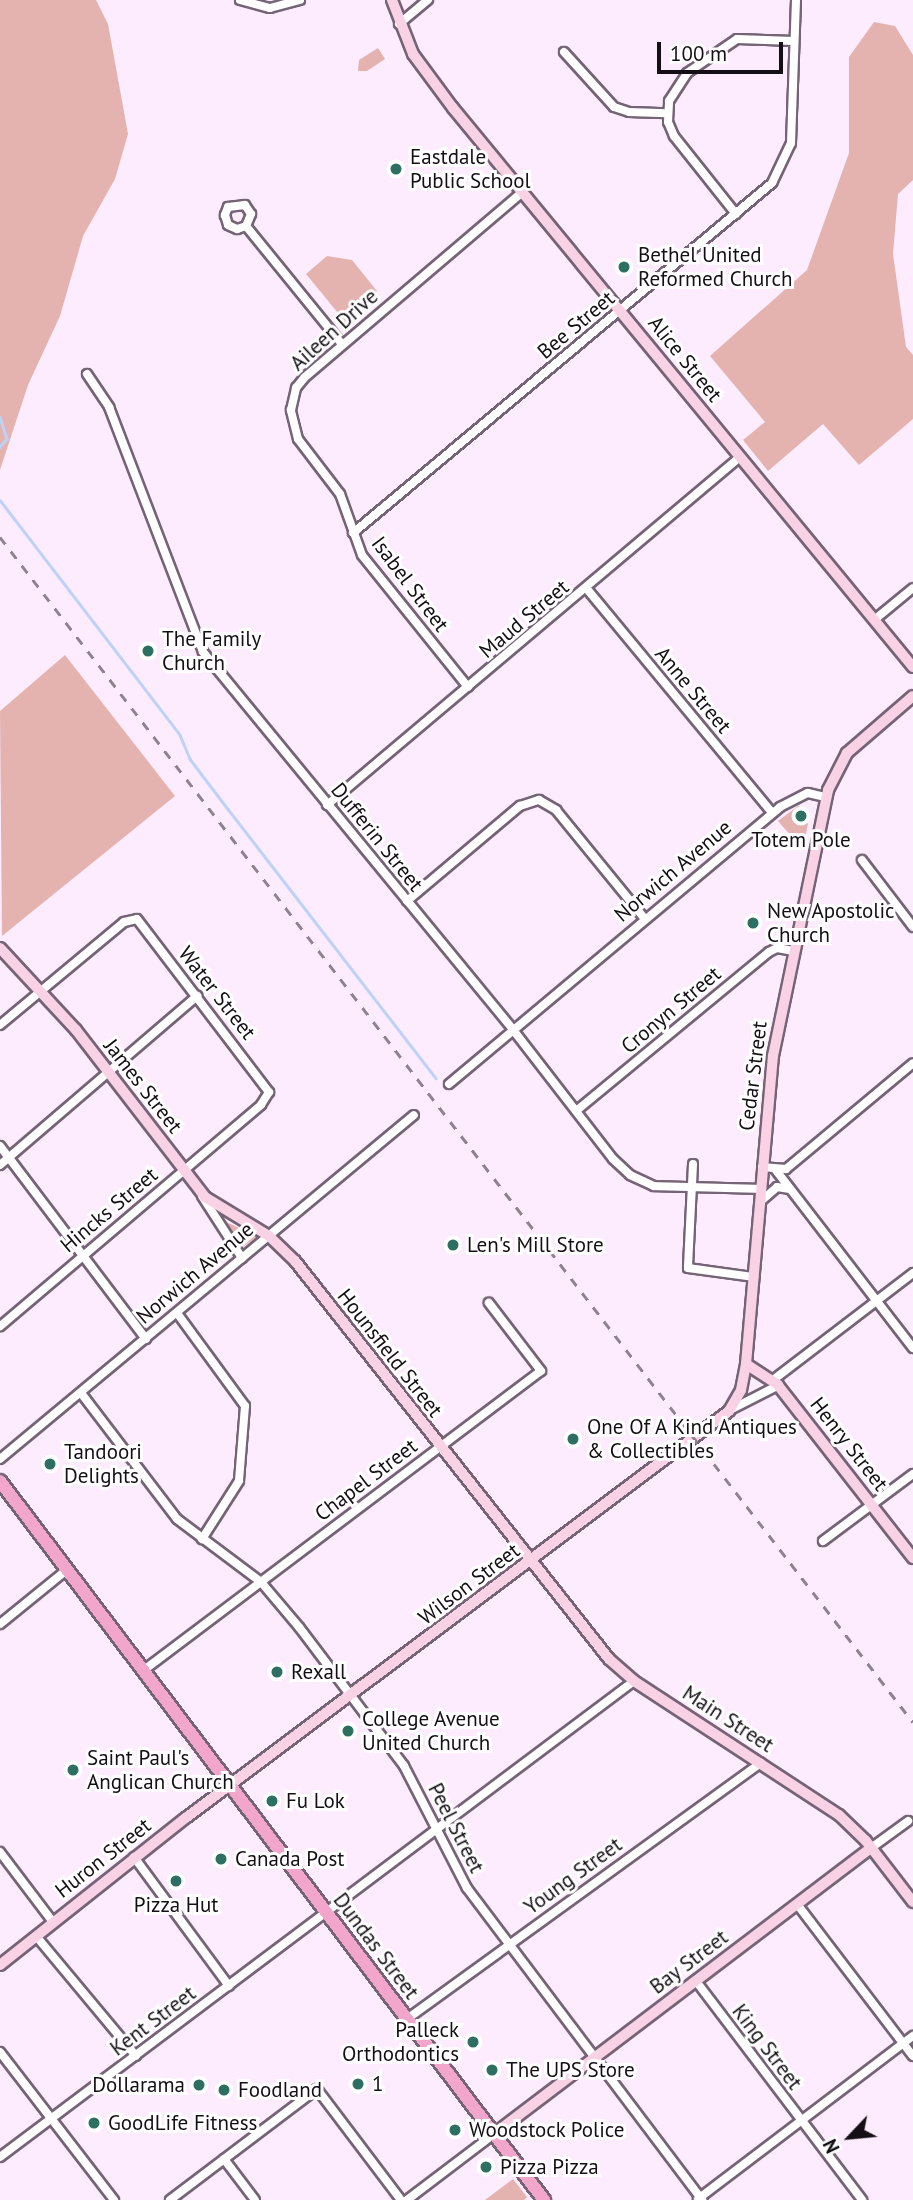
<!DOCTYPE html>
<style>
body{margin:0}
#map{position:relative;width:913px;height:2200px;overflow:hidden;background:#fdecfe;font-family:"PT Sans",sans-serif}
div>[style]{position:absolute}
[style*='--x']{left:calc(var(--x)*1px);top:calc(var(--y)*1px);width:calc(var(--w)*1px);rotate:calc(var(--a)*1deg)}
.green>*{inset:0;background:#e4b3b0}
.stream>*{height:2.5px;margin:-1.25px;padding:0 1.25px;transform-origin:1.25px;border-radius:1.25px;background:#bed1f7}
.roads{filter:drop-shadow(2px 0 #756376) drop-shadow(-2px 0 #756376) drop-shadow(0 2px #756376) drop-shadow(0 -2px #756376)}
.street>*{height:8px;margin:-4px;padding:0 4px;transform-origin:4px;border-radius:4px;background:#fff}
.secondary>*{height:10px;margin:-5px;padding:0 5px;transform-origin:5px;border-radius:5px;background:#f9d2e5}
.primary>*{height:12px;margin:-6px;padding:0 6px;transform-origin:6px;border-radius:6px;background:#f2a6cb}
.rail>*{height:2.5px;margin-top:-1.25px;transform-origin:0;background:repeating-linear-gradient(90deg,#8e828f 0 9px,transparent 0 18px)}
.dots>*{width:19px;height:19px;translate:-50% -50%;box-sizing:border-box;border:4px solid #fff;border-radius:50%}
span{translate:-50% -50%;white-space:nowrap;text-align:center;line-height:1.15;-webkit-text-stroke:6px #fff;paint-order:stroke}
.poi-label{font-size:21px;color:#140e15}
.left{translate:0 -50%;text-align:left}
.right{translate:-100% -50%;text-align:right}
.street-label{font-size:21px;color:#140e15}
.north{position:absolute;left:815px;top:2102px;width:70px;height:70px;-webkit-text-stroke:5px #fff;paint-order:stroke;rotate:244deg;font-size:19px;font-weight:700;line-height:28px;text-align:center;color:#140e15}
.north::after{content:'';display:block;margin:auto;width:24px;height:32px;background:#140e15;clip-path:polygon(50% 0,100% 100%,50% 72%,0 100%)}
.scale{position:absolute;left:657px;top:42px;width:126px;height:32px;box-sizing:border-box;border:4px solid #140e15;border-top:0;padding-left:9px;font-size:21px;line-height:24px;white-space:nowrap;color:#140e15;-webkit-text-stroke:5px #fff;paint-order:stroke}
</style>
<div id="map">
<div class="green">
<i style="clip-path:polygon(0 0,96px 0,108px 24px,128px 134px,115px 179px,83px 236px,60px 316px,28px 385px,0 470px)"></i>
<i style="clip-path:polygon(874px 22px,895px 26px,913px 55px,913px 180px,898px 194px,893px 254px,906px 347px,913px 355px,913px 419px,859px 465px,823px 424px,768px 471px,743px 440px,765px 422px,710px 356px,807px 270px,849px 153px,849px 57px)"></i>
<i style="clip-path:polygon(378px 48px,385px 59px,367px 71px,358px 71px,359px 60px)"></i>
<i style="clip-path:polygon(327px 256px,352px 260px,377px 291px,348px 315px,352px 320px,346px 324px,334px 317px,338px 313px,306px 274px)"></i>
<i style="clip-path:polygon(65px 655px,175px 796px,2px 936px,0 711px)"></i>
<i style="clip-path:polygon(798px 806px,810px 812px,803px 850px,778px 821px)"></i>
<i style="clip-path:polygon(224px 1221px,248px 1232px,257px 1237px,241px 1248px,221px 1223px)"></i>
<i style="clip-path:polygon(513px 2179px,527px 2197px,524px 2200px,485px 2200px)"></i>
</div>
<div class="stream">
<i style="--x:0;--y:417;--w:23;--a:72"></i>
<i style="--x:7;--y:439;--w:11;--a:131"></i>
<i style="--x:0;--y:500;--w:296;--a:52.5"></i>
<i style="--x:180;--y:735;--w:26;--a:67"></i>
<i style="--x:190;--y:759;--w:63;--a:52.8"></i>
<i style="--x:228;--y:809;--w:340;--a:52.3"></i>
</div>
<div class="roads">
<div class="street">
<i style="--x:240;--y:0;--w:31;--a:15"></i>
<i style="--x:270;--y:8;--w:31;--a:-15"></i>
<i style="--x:399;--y:24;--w:38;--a:-40"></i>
<i style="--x:564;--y:52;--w:74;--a:47.7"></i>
<i style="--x:614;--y:107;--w:16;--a:18"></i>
<i style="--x:629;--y:112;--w:38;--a:2"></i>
<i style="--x:736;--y:214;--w:100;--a:-128.5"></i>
<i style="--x:674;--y:136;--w:15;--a:-113"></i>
<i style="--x:668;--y:122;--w:21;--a:-87"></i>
<i style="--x:669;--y:101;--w:33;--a:-57"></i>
<i style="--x:687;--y:73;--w:60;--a:-34.2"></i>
<i style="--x:737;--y:39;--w:57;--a:2"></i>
<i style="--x:246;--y:226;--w:13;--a:-67"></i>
<i style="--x:251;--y:214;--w:11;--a:-124"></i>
<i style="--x:245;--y:205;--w:17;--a:173"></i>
<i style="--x:228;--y:207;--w:9;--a:111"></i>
<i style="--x:225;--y:215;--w:10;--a:73"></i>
<i style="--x:228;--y:225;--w:10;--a:24"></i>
<i style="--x:237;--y:229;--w:9;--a:-18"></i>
<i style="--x:246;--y:226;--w:152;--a:50.9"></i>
<i style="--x:87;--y:374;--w:40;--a:56"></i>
<i style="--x:109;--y:407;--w:262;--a:69"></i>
<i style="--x:203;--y:652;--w:490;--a:50.6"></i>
<i style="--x:514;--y:1031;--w:162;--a:52.3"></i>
<i style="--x:613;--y:1159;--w:23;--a:43"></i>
<i style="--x:630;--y:1175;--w:26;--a:25"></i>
<i style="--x:654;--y:1186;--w:106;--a:1.6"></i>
<i style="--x:353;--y:533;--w:546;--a:-39.87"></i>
<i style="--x:772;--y:183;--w:44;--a:-64.6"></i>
<i style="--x:791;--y:143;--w:143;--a:-88"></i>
<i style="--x:587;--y:589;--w:291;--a:50.4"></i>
<i style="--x:874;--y:620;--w:50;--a:-39.4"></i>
<i style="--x:468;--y:687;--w:169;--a:-128.8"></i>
<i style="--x:362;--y:555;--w:65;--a:-109.8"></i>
<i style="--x:340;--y:494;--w:69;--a:-127.4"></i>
<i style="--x:298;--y:439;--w:30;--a:-104"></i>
<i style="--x:291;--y:410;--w:23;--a:-77"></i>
<i style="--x:296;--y:388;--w:14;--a:-51"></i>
<i style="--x:305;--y:377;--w:284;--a:-40.4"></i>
<i style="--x:327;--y:805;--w:540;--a:-40.12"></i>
<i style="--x:862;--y:860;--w:84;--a:52.7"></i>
<i style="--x:407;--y:901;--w:148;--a:-40.1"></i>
<i style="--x:520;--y:806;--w:20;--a:-18"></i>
<i style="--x:539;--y:800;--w:20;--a:30"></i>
<i style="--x:556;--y:810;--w:141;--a:50.8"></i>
<i style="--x:0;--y:1025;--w:161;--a:-39.7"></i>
<i style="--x:124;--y:922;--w:13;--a:-13"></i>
<i style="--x:137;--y:919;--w:218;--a:52.7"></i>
<i style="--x:269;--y:1092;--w:15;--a:122"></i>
<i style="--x:261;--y:1105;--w:342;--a:139.7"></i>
<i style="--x:449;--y:1084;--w:432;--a:-39.9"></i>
<i style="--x:780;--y:807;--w:31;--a:-27"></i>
<i style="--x:808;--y:793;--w:18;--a:13"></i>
<i style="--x:576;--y:1111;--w:250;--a:-39.5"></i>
<i style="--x:769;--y:952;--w:9;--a:-27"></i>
<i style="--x:777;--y:948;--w:17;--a:10"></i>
<i style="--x:0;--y:1146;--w:242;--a:52.9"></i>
<i style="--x:693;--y:1164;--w:104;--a:92.8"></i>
<i style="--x:688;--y:1268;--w:67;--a:7.8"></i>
<i style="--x:0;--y:1165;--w:260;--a:-40.6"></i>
<i style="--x:762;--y:1167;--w:24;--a:5"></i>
<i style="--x:786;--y:1169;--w:165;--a:-39.8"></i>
<i style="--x:775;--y:1169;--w:226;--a:52.4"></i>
<i style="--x:202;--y:1196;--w:74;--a:57.2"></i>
<i style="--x:761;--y:1201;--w:21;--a:-41"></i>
<i style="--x:777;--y:1187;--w:13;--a:9"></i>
<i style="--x:177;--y:1313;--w:115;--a:53.8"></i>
<i style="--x:245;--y:1406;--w:75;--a:94.6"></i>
<i style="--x:239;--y:1481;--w:69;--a:122.5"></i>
<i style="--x:773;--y:1380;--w:176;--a:-37.4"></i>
<i style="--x:81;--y:1393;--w:158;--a:52.7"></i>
<i style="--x:177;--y:1519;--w:105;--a:36.9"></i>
<i style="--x:261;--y:1582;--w:59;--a:49.8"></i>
<i style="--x:299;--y:1627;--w:174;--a:52.9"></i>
<i style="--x:404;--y:1766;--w:137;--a:62.7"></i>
<i style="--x:467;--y:1888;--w:391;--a:53"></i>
<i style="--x:732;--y:1409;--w:53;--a:-27.1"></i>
<i style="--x:0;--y:1459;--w:538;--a:-39.72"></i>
<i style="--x:823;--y:1541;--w:112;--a:-36.7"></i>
<i style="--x:0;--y:1624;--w:87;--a:-39"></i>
<i style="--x:144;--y:1670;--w:497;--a:-37"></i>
<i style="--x:541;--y:1371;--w:86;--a:-127.4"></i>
<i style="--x:871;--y:1848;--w:46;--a:-36.1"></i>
<i style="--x:0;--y:1852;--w:88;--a:52.9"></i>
<i style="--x:134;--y:1857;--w:160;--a:53.6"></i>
<i style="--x:797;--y:1904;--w:191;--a:52.7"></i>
<i style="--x:36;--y:1936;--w:156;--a:50.2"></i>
<i style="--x:696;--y:1981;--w:275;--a:52.8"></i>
<i style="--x:407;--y:2019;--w:437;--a:-35.9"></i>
<i style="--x:0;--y:2052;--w:187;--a:52.4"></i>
<i style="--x:0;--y:2157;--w:793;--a:-36.9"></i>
<i style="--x:224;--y:2159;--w:51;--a:52.9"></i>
<i style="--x:698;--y:2199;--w:270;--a:-37.2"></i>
<i style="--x:170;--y:2200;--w:184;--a:-37.1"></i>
<i style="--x:317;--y:2089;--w:139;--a:52.9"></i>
<i style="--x:407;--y:2200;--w:109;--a:-37.2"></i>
</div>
<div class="secondary">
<i style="--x:392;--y:0;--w:58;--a:68.7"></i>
<i style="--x:413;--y:54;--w:67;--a:53.5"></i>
<i style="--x:453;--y:108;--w:724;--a:50.55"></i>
<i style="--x:0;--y:948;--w:112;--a:47.2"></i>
<i style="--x:76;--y:1030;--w:211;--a:52.3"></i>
<i style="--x:205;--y:1197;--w:75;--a:31.4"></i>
<i style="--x:269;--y:1236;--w:36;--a:44"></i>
<i style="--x:295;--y:1261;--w:507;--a:51.73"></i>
<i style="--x:609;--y:1659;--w:33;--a:41"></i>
<i style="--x:634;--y:1681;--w:245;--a:33.2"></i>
<i style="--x:839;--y:1815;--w:37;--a:44"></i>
<i style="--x:866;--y:1841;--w:77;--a:52.4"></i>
<i style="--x:746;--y:1364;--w:37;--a:33"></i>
<i style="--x:777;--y:1384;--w:221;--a:52"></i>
<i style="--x:0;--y:1965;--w:238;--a:-38.4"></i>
<i style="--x:187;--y:1817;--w:677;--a:-36.84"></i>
<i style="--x:729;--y:1411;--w:24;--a:-60"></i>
<i style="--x:741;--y:1390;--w:26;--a:-79"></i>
<i style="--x:746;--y:1364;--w:309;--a:-85"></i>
<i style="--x:773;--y:1056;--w:272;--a:-78.3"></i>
<i style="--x:828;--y:790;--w:42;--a:-62.8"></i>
<i style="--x:847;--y:753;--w:87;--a:-40.8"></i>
<i style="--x:494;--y:2134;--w:473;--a:-37.2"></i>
</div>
<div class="primary">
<i style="--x:0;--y:1481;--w:902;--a:52.89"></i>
</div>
</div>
<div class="rail">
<i style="--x:0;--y:537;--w:1496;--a:52.39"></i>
</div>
<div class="dots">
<i style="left:396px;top:169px;background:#2d7061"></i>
<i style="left:624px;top:267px;background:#2d7061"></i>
<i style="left:148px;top:651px;background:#2d7061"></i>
<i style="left:801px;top:816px;background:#2d7061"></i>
<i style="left:753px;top:923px;background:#2d7061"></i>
<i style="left:453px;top:1245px;background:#2d7061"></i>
<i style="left:573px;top:1439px;background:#2d7061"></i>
<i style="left:50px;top:1464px;background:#2d7061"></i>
<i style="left:277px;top:1672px;background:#2d7061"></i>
<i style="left:348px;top:1731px;background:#2d7061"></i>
<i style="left:73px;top:1770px;background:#2d7061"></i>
<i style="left:272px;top:1801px;background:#2d7061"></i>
<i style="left:221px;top:1859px;background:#2d7061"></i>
<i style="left:176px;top:1881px;background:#2d7061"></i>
<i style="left:473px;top:2042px;background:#2d7061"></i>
<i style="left:492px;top:2070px;background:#2d7061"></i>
<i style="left:358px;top:2084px;background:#2d7061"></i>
<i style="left:199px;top:2085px;background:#2d7061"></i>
<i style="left:224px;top:2090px;background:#2d7061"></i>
<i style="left:94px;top:2123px;background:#2d7061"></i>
<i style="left:455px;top:2130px;background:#2d7061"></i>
<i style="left:486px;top:2167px;background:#2d7061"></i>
</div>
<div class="poi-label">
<span class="left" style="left:410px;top:169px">Eastdale<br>Public School</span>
<span class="left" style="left:638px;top:267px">Bethel United<br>Reformed Church</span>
<span class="left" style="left:162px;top:651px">The Family<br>Church</span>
<span style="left:801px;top:840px">Totem Pole</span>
<span class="left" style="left:767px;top:923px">New Apostolic<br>Church</span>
<span class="left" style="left:467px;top:1245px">Len's Mill Store</span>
<span class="left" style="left:587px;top:1439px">One Of A Kind Antiques<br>&amp; Collectibles</span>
<span class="left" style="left:64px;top:1464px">Tandoori<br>Delights</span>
<span class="left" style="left:291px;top:1672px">Rexall</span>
<span class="left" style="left:362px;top:1731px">College Avenue<br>United Church</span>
<span class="left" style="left:87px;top:1770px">Saint Paul's<br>Anglican Church</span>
<span class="left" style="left:286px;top:1801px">Fu Lok</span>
<span class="left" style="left:235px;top:1859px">Canada Post</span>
<span style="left:176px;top:1905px">Pizza Hut</span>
<span class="right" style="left:459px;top:2042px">Palleck<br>Orthodontics</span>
<span class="left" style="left:506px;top:2070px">The UPS Store</span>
<span class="left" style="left:372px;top:2084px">1</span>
<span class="right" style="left:185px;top:2085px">Dollarama</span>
<span class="left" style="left:238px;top:2090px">Foodland</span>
<span class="left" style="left:108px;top:2123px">GoodLife Fitness</span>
<span class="left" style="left:469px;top:2130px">Woodstock Police</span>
<span class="left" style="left:500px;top:2167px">Pizza Pizza</span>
</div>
<div class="street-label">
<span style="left:576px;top:325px;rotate:-40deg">Bee Street</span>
<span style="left:334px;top:330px;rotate:-42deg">Aileen Drive</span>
<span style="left:685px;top:359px;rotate:51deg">Alice Street</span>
<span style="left:410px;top:584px;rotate:53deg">Isabel Street</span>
<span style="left:524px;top:619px;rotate:-40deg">Maud Street</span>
<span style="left:693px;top:690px;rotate:50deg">Anne Street</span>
<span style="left:377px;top:837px;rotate:51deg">Dufferin Street</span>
<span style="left:673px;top:871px;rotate:-40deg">Norwich Avenue</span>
<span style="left:217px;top:993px;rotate:52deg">Water Street</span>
<span style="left:671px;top:1010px;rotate:-40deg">Cronyn Street</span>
<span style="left:753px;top:1076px;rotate:-83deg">Cedar Street</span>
<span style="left:143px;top:1086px;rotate:52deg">James Street</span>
<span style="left:109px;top:1210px;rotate:-40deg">Hincks Street</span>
<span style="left:195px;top:1273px;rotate:-40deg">Norwich Avenue</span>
<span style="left:390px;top:1353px;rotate:52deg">Hounsfield Street</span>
<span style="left:849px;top:1444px;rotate:52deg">Henry Street</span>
<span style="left:366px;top:1480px;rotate:-37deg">Chapel Street</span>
<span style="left:469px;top:1584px;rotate:-37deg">Wilson Street</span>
<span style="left:728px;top:1719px;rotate:33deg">Main Street</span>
<span style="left:456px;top:1828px;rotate:63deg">Peel Street</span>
<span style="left:103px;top:1858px;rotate:-38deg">Huron Street</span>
<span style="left:573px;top:1876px;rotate:-36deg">Young Street</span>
<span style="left:376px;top:1946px;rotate:53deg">Dundas Street</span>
<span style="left:689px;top:1962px;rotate:-37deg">Bay Street</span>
<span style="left:153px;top:2021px;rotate:-37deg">Kent Street</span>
<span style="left:767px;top:2047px;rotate:53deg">King Street</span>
</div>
<div class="north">N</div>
<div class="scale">100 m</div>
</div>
